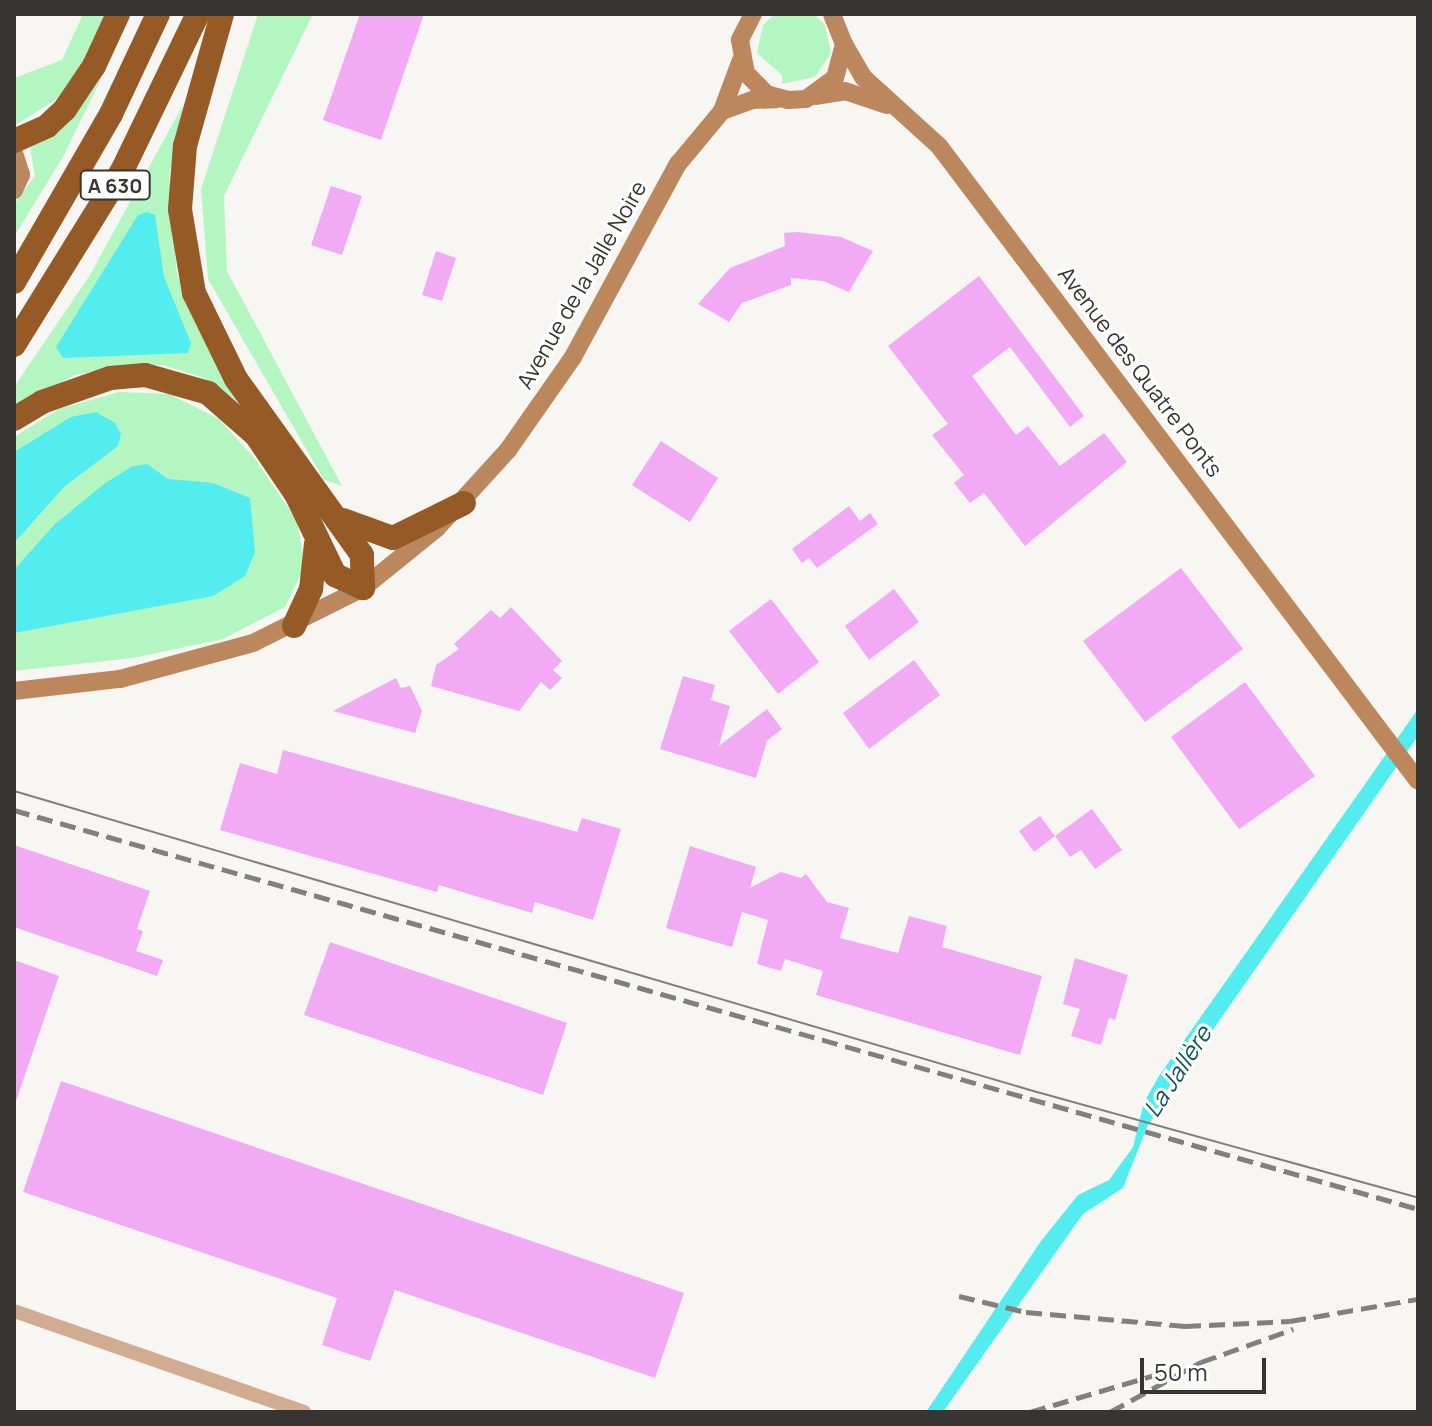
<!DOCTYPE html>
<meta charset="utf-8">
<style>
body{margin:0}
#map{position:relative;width:1432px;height:1426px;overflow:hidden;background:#f7f6f2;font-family:Manrope,sans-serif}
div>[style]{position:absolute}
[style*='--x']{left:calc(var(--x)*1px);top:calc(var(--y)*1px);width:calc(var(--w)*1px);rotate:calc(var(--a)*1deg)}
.green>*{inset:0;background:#b3f6c2}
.water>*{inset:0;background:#53edef}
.building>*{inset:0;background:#f2aaf5}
.street>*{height:14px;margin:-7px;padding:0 7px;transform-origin:7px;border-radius:7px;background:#d1ac91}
.secondary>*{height:18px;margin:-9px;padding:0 9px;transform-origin:9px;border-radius:9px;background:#bd875e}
.highway>*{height:24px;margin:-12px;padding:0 12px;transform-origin:12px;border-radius:12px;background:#955a26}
.tram>*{height:2px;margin:-1px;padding:0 1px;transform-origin:1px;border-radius:1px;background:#81807e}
.rail>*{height:5px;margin-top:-2.5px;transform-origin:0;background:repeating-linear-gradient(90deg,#81807e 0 16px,transparent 0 24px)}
span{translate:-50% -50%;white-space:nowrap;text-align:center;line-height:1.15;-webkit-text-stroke:6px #fff;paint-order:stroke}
.shield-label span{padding:2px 6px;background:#fff;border:2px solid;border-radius:6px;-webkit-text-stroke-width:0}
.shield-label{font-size:20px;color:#363533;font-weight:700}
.street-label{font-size:22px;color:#363533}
.water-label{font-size:24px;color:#135556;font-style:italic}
.frame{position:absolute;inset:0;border:16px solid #363533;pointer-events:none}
.scale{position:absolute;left:1140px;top:1358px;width:126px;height:36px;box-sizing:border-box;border:4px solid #363533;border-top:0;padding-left:10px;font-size:24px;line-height:28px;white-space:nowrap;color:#363533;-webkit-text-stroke:6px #fff;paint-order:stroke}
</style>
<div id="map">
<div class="green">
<i style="clip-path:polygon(83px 14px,105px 14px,86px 61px,62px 96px,14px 126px,14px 78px,62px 60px)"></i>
<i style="clip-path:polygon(258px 14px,313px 14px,224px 196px,227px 271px,342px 486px,324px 480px,208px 279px,201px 189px)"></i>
<i style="clip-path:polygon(775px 14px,814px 14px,825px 25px,831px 53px,815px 77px,782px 84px,782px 75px,757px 53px,763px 25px)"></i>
<i style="clip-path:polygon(101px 79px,64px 155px,14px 237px,14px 204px,35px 176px,30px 147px,74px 115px)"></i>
<i style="clip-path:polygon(183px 105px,169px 176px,177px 273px,195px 322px,241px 404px,204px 378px,163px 365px,122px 366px,75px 375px,14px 408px,14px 387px,90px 275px)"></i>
<i style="clip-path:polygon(119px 392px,169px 394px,219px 419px,256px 460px,297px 521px,305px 566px,285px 607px,223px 639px,133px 658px,14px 671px,14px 437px,59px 409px)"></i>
</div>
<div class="water">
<i style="clip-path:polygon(147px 212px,155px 215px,164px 277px,191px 343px,188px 353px,63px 358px,56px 347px,138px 215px)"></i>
<i style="clip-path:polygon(96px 412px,115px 423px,121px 434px,118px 446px,65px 486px,14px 543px,14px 452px,71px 417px)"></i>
<i style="clip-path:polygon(147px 464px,168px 479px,213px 483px,250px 498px,255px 552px,245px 576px,213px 596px,14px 633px,14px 570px,54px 525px,104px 484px,131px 467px)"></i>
<i style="clip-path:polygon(1418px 709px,1418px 736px,1173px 1087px,1148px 1125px,1123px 1188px,1083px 1214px,943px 1412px,926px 1412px,1041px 1241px,1078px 1195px,1109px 1180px,1133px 1147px,1144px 1102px,1159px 1076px)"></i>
</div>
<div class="building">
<i style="clip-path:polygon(360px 14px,424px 14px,381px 140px,323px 120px)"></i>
<i style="clip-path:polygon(331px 186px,362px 196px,342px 255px,311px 245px)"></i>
<i style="clip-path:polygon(797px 232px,841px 237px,873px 251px,849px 292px,823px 281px,791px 278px,791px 285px,742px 303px,729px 322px,698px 304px,730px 268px,785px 246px,784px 233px)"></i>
<i style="clip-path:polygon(436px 251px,456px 258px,442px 301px,422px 295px)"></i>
<i style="clip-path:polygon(979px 276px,1084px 416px,1070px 427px,1010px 347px,972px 376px,1016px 435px,1028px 426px,1060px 466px,1104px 433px,1127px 462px,1025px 546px,984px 493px,970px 503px,954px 483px,964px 475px,932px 435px,948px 424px,888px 346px)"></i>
<i style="clip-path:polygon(661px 441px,718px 478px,690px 522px,632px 485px)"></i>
<i style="clip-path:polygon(849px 506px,860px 521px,870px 513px,878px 524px,817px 568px,809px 558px,802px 563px,792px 549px)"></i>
<i style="clip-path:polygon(1181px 568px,1243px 649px,1145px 722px,1083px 641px)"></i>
<i style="clip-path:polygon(894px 589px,919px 622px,869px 660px,845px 626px)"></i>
<i style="clip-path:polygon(771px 599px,819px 662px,778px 694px,729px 631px)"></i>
<i style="clip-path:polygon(511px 607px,562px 661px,553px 670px,562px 678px,550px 690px,541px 682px,519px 711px,431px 686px,436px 665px,459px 649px,454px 644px,491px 610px,500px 618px)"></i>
<i style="clip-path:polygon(914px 660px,940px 695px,869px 749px,843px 713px)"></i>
<i style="clip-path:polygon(683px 676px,715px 685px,711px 700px,730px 706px,719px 746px,767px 709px,782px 729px,767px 741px,756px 778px,660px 749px)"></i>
<i style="clip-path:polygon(396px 678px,401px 688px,410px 686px,422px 711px,415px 733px,333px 711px)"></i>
<i style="clip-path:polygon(1245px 682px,1315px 776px,1239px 829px,1171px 737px)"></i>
<i style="clip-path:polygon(283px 750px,577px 832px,582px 818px,621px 829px,593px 920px,535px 902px,532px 913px,439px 885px,437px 892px,220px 830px,240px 763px,277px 774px)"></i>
<i style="clip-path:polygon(1092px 809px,1122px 850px,1095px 869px,1081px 850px,1070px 857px,1055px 836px)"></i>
<i style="clip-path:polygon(1040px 816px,1055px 836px,1034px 852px,1019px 831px)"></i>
<i style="clip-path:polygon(14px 845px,150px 891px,137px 929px,143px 931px,136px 951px,163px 960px,157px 976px,14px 927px)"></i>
<i style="clip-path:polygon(690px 846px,756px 867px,750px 888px,781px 872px,801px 878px,806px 874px,827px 902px,849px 908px,840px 938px,898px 953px,909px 916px,947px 926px,942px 947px,1042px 976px,1020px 1055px,816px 995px,823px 971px,785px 959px,781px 971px,757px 964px,768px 920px,742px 912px,732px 947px,666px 928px)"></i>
<i style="clip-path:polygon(330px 942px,567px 1023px,543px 1095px,304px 1015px)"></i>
<i style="clip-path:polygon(1075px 958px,1128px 975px,1115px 1020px,1109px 1018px,1101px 1045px,1071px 1036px,1080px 1009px,1063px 1004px)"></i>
<i style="clip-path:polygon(14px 960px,59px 976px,16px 1101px,14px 1100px)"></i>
<i style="clip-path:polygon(61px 1081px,684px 1293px,655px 1378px,395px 1290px,370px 1361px,322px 1345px,337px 1298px,23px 1192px)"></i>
</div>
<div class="street">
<i style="--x:14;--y:1311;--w:307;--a:19.2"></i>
</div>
<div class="secondary">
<i style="--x:753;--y:14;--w:29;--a:117"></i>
<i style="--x:740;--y:40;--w:34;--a:80"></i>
<i style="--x:746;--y:73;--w:29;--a:46"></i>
<i style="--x:766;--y:94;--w:23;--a:15"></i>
<i style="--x:788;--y:100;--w:18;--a:-3"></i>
<i style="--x:806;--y:99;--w:36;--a:-36"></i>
<i style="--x:835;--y:78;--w:35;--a:-75"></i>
<i style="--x:844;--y:44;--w:32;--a:-112"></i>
<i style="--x:844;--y:44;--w:39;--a:60"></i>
<i style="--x:864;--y:78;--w:101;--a:42.2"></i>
<i style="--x:939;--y:146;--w:795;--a:52.97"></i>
<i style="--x:815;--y:96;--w:30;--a:-9"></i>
<i style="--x:845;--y:91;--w:44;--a:18.4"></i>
<i style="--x:722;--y:111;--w:33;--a:-20"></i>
<i style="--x:753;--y:100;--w:24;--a:-2"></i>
<i style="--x:14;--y:153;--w:23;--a:72"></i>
<i style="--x:21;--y:175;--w:17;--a:115"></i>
<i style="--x:14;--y:691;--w:107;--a:-6.5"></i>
<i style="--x:120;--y:679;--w:138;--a:-15.1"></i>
<i style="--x:253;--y:643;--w:123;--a:-26.6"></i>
<i style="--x:363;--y:588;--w:95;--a:-39"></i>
<i style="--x:437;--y:528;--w:105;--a:-47.7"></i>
<i style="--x:508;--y:450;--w:113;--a:-55"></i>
<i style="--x:573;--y:357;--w:220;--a:-61.5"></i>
<i style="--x:678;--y:164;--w:69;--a:-50.3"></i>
<i style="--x:722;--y:111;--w:54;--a:-69.6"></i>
</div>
<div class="highway">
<i style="--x:14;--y:141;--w:36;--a:-24"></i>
<i style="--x:47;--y:126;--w:25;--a:-43"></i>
<i style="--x:65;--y:109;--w:52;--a:-56"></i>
<i style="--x:94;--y:66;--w:57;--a:-65.2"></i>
<i style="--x:14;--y:282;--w:194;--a:-60"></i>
<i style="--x:111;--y:114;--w:110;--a:-64.8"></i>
<i style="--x:14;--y:345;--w:205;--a:-58.2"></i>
<i style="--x:122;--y:171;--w:174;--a:-64.2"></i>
<i style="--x:14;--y:419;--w:33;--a:-31"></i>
<i style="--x:42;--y:402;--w:72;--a:-19.4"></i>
<i style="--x:110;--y:378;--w:35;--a:-5"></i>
<i style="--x:145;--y:375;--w:66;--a:15.9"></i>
<i style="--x:208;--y:393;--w:64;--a:41.2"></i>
<i style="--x:256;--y:435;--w:71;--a:55.9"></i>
<i style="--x:296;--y:494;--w:90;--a:64.3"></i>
<i style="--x:335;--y:575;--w:31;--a:25"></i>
<i style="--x:363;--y:588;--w:33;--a:-92"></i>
<i style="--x:362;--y:555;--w:216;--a:-125.6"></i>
<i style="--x:236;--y:379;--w:96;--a:-116"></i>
<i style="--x:194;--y:293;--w:85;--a:-99.5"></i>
<i style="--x:180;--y:209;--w:63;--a:-85.5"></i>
<i style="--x:185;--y:146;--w:137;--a:-74.3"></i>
<i style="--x:343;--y:520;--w:53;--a:19.8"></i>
<i style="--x:393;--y:538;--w:79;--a:-26.2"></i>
<i style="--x:294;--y:626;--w:41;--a:-65.3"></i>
<i style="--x:311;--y:589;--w:45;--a:-83.7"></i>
</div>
<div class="tram">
<i style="--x:14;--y:791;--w:1066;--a:16.4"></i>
<i style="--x:1037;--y:1092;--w:395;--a:15.5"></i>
</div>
<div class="rail">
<i style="--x:14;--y:810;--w:1460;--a:15.86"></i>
<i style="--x:959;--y:1296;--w:69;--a:13.4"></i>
<i style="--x:1026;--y:1312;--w:160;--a:5"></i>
<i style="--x:1185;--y:1326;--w:105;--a:-2.7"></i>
<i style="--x:1290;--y:1321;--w:130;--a:-9.8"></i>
<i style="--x:1030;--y:1412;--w:141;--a:-16.5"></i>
<i style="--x:1110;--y:1412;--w:104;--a:-28.8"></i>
<i style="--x:1201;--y:1362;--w:98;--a:-19.7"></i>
</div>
<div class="shield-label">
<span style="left:115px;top:185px">A 630</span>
</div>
<div class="street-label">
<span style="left:582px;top:285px;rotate:-60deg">Avenue de la Jalle Noire</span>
<span style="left:1140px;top:372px;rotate:53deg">Avenue des Quatre Ponts</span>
</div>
<div class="water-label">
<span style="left:1177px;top:1071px;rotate:-57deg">La Jallère</span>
</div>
<div class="frame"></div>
<div class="scale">50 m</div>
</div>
